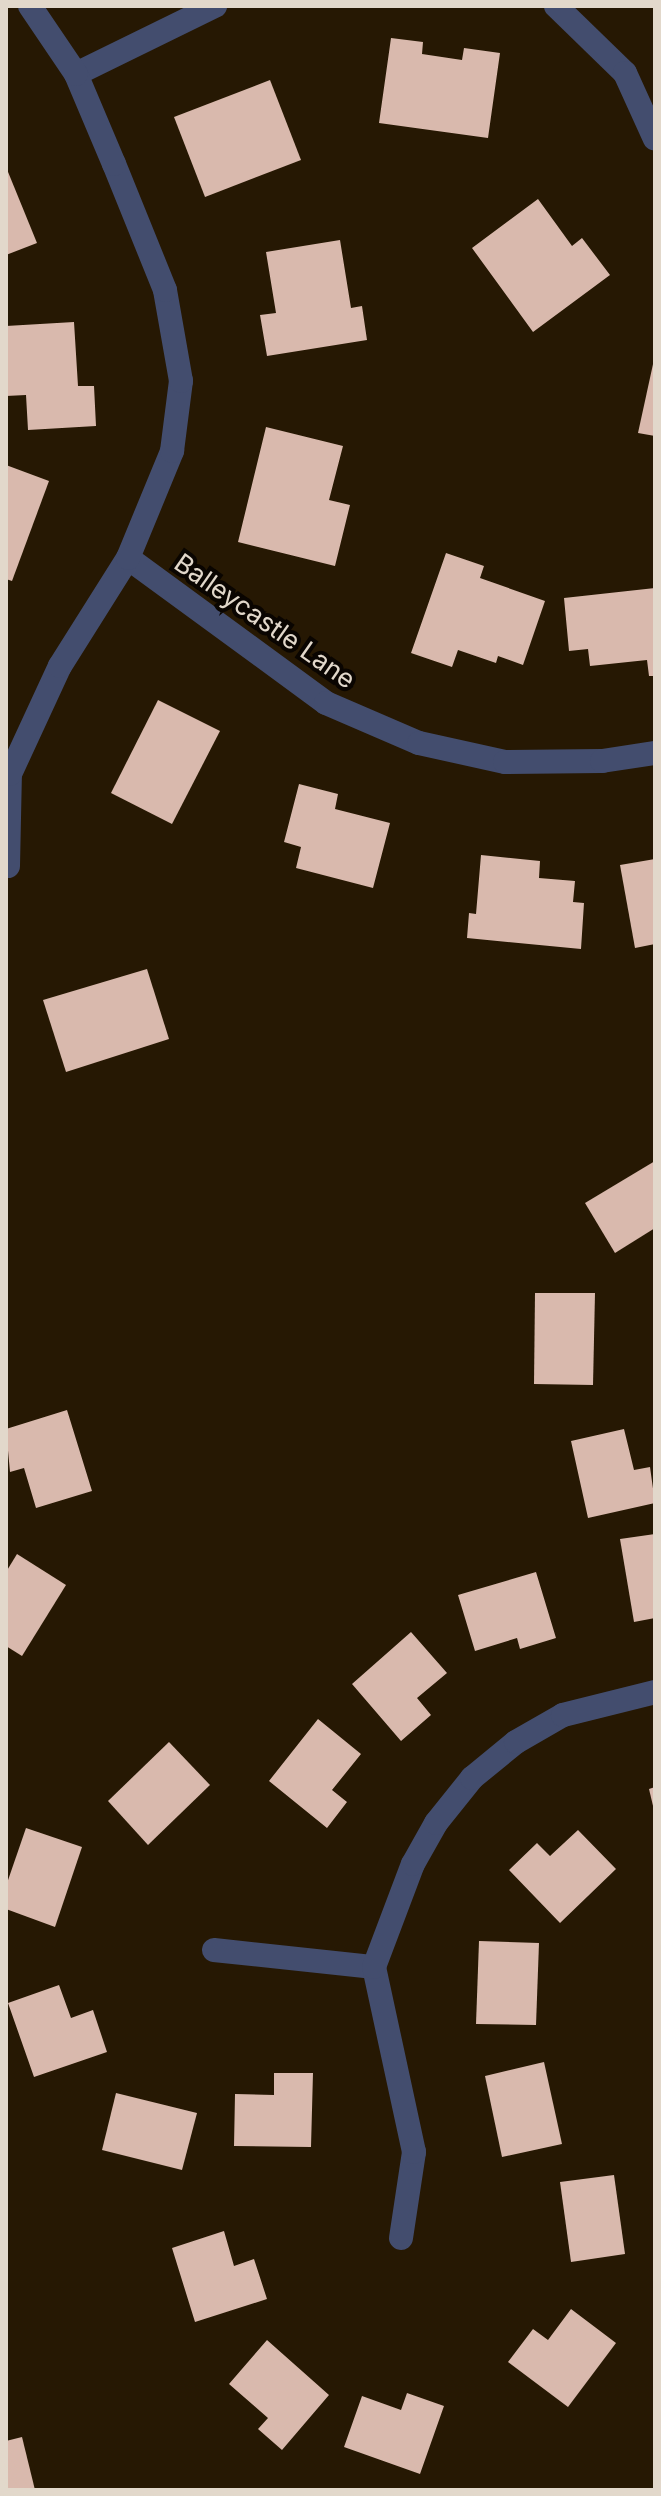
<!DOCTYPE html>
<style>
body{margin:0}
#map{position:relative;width:661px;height:2496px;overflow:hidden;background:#261803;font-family:Inter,sans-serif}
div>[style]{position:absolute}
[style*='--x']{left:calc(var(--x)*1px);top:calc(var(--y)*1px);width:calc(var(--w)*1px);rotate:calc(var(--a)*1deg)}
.building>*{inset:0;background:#d9b9ad}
.street>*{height:24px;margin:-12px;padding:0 12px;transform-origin:12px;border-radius:12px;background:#434d6e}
span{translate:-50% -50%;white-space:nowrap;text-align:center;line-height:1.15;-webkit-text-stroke:8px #0a0501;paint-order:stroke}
.street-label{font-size:26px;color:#e2d8cb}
.frame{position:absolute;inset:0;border:8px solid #e2d8cb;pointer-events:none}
</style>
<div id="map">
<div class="building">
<i style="clip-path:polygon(391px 38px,423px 42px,422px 54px,462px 60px,464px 48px,500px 53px,488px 138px,379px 123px)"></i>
<i style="clip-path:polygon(270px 80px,301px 160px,205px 197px,174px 117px)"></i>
<i style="clip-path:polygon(6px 167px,37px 243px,6px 255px)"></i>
<i style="clip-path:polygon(538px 199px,572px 246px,582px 238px,610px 275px,533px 332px,472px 248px)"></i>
<i style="clip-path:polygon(340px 240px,351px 308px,362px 306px,367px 340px,267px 356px,260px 315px,276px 313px,266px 252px)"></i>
<i style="clip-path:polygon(74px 322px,78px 386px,94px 386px,96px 426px,28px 430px,26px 395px,6px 396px,6px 326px)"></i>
<i style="clip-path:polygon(655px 355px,655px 436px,638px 433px)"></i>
<i style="clip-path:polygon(266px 427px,343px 446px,329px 500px,350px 505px,335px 566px,238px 542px)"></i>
<i style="clip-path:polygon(6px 465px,49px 481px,12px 581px,6px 579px)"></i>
<i style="clip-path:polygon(446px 553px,484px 566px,480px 578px,545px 601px,523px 665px,498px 656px,496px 663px,458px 650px,452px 667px,411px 653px)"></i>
<i style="clip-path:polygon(655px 588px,655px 676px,649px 676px,647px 660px,590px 666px,588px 649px,569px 651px,564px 598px)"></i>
<i style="clip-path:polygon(158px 700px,220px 731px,172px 824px,111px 793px)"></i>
<i style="clip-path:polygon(299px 784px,338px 794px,335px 809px,390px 823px,373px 888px,296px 868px,301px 847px,284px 842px)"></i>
<i style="clip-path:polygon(481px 855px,540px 861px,539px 878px,575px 881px,573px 902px,584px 903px,581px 949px,467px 938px,469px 913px,476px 914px)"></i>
<i style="clip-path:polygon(655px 859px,655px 944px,635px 948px,620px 865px)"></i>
<i style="clip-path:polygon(147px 969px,169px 1039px,66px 1072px,43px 1000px)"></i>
<i style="clip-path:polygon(655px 1161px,655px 1228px,615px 1253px,585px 1203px)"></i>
<i style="clip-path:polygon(535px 1293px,595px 1293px,593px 1385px,534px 1384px)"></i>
<i style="clip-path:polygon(67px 1410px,92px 1491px,36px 1508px,24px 1468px,10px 1472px,6px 1429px)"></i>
<i style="clip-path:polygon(624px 1429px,634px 1470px,650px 1467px,655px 1503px,588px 1518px,571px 1441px)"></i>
<i style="clip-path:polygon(655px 1534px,655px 1618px,634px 1622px,620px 1539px)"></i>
<i style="clip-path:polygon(17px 1554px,66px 1585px,22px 1656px,6px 1646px,6px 1572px)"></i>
<i style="clip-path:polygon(536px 1572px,556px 1638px,520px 1649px,517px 1638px,475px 1651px,458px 1595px)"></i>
<i style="clip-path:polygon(411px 1632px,447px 1673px,417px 1698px,431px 1715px,401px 1741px,352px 1684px)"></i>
<i style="clip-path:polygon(318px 1719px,361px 1754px,332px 1790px,347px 1802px,327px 1828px,269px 1781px)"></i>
<i style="clip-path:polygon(169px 1742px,210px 1785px,148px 1845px,108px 1801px)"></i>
<i style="clip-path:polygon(655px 1787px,655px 1810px,654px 1810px,649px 1789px)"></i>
<i style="clip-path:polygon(26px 1828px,82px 1847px,55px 1927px,6px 1909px,6px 1886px)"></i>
<i style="clip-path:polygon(578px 1830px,616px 1869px,560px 1923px,509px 1870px,537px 1843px,550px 1856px)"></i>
<i style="clip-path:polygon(479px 1941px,539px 1943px,536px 2025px,476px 2024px)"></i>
<i style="clip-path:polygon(59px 1985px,71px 2018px,93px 2010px,107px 2052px,34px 2077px,8px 2003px)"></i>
<i style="clip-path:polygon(544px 2062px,562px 2144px,502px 2157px,485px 2076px)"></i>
<i style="clip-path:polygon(274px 2073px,313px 2073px,311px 2147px,234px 2146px,235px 2094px,274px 2095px)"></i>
<i style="clip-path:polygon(116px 2093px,197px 2113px,182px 2170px,102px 2150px)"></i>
<i style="clip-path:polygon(614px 2175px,625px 2254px,571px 2262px,560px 2182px)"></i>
<i style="clip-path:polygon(224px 2231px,234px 2266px,254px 2259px,267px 2299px,195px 2322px,172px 2248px)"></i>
<i style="clip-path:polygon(571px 2309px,616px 2343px,568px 2407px,508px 2362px,533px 2329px,548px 2340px)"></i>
<i style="clip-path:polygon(267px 2340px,329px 2395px,282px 2450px,258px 2429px,268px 2418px,229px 2384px)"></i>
<i style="clip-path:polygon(407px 2393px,444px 2406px,420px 2474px,344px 2447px,362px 2396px,401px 2410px)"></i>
<i style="clip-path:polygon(22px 2437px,35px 2490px,6px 2490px,6px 2441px)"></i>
</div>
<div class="street">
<i style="--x:556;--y:6;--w:96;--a:44.2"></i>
<i style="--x:625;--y:73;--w:72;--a:65.6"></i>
<i style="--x:76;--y:74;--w:155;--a:-26.1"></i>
<i style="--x:128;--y:558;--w:245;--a:36.2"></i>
<i style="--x:326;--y:703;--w:101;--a:23.3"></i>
<i style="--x:419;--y:743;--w:88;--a:12.5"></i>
<i style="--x:505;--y:762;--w:97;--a:-0.6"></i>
<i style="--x:602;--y:761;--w:54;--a:-8.6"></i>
<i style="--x:8;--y:866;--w:92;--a:-88.8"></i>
<i style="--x:10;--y:774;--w:119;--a:-65.2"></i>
<i style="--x:60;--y:666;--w:128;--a:-57.8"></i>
<i style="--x:128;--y:558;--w:116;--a:-67.6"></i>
<i style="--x:172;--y:451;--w:71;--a:-82.7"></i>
<i style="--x:181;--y:381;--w:92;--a:-100"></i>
<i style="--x:165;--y:290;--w:136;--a:-112"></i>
<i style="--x:114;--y:164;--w:98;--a:-112.9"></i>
<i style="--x:76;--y:74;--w:82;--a:-124.1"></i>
<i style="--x:214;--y:1950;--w:161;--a:6.1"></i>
<i style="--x:401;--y:2238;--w:87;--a:-81.4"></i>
<i style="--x:414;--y:2152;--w:189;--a:-102.2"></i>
<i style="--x:374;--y:1967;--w:110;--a:-69.3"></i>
<i style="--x:413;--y:1864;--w:47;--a:-60.7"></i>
<i style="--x:436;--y:1823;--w:58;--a:-51.3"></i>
<i style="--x:472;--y:1778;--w:57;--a:-39.3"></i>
<i style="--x:516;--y:1742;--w:54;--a:-29.9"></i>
<i style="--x:563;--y:1715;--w:95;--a:-14"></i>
</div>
<div class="street-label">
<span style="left:265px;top:621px;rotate:35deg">Balleycastle Lane</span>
</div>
<div class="frame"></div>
</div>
